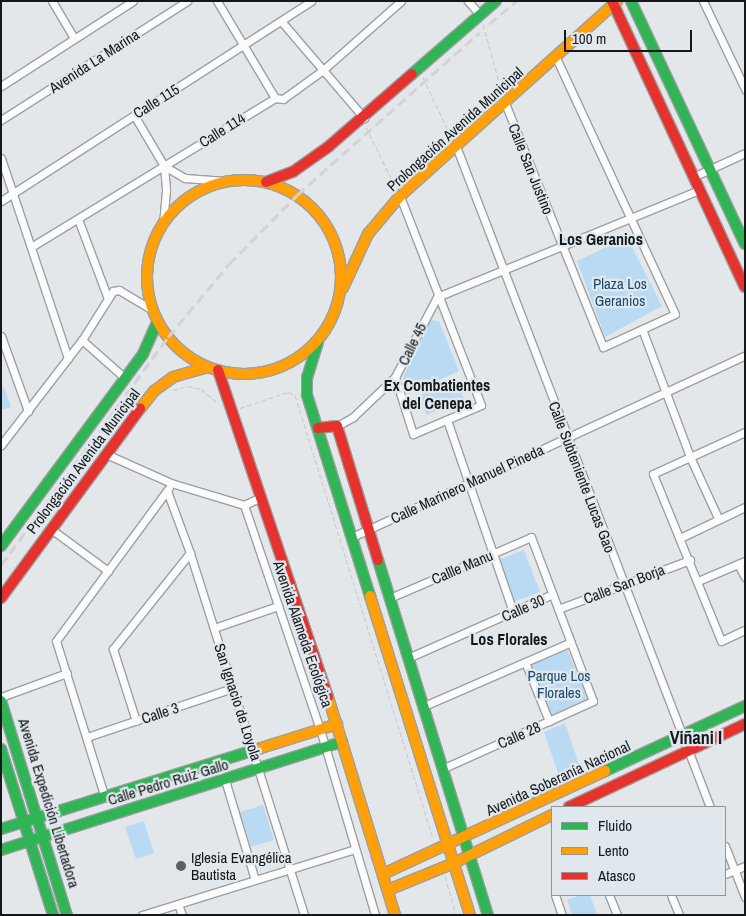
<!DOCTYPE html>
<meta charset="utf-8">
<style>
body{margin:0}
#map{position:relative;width:746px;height:916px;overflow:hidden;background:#e4e7ea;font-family:"Archivo Narrow",sans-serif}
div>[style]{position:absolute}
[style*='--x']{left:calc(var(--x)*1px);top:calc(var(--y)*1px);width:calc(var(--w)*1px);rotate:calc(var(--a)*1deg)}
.green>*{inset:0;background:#badaf3}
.path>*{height:1px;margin-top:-0.5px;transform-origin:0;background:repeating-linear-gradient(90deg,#c7c8c9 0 5px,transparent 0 7.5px)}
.roads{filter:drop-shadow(1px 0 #9ca0a2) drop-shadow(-1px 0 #9ca0a2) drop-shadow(0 1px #9ca0a2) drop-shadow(0 -1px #9ca0a2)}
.street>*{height:7px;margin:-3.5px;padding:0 3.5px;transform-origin:3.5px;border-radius:3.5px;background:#fbfbfc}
.fast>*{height:10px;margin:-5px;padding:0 5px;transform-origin:5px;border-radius:5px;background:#30b455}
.slow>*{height:10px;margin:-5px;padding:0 5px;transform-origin:5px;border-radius:5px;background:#ff9f0a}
.slow>.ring{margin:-5px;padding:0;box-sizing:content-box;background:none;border:10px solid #ff9f0a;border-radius:50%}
.jam>*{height:10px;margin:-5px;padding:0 5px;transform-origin:5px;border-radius:5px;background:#e5322d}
.rail>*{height:2.5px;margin-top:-1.25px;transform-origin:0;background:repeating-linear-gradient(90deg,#d1d3d4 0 10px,transparent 0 15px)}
.dots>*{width:14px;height:14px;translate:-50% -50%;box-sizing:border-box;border:2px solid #e0e8ee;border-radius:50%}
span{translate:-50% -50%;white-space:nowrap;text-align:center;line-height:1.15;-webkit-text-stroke:4.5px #e0e8ee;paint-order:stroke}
.street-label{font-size:15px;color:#15181a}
.park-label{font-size:15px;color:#174b6d}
.poi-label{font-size:15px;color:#15181a}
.left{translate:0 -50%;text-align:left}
.neighbourhood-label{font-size:16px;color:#15181a;font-weight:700}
.quarter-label{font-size:18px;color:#15181a;font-weight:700}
.frame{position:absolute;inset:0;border:2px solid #15181a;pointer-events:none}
.legend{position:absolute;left:551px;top:806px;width:175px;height:90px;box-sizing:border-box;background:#e0e8ee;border:1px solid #8f9599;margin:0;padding:6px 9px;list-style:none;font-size:15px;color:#15181a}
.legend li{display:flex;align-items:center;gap:10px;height:25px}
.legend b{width:25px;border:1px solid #8f9599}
.scale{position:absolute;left:564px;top:30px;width:128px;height:22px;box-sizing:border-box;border:2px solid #15181a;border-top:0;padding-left:6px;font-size:15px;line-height:18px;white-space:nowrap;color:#15181a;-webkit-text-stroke:4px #e0e8ee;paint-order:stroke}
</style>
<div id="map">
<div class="green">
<i style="clip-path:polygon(627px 237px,662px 306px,605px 337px,577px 261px)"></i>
<i style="clip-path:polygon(431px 320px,439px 321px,459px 371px,408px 394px,403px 377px)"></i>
<i style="clip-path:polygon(455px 379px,464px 398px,427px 415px,418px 396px)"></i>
<i style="clip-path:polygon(4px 387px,11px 407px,1px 410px,1px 388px)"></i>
<i style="clip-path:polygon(524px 550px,540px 592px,513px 602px,498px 560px)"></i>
<i style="clip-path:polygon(563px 650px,568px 651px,587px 698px,586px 703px,549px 717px,530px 666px)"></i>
<i style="clip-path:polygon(565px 723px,581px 770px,561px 781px,544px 732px)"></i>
<i style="clip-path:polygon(263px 805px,274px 840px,251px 847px,240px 812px)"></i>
<i style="clip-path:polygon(144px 821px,154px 853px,136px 859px,125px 827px)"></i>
<i style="clip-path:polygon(581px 895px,590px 895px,597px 915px,572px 915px,567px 900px)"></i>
</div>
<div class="path">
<i style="--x:483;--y:24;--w:71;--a:74.4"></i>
<i style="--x:423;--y:77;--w:66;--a:65"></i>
<i style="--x:366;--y:127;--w:66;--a:63.8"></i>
<i style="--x:173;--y:390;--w:16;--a:-15"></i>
<i style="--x:188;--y:386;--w:13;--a:13"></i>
<i style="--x:201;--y:389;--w:23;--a:40"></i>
<i style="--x:240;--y:408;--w:51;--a:-18.4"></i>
<i style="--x:288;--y:392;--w:8;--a:23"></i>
<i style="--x:295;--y:395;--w:465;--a:72.7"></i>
<i style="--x:445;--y:876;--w:41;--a:74.2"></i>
</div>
<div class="roads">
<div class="street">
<i style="--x:52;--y:1;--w:43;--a:59.3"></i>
<i style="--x:217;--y:1;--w:113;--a:59.1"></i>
<i style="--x:468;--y:1;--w:18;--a:49"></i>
<i style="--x:703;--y:1;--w:98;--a:64.5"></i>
<i style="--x:281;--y:21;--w:128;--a:49.4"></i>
<i style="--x:1;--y:86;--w:157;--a:-32.8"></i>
<i style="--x:505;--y:103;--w:263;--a:68.1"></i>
<i style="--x:603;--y:347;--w:79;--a:-24.6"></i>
<i style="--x:675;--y:314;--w:282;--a:-114.9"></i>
<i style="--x:134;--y:115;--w:59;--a:59.5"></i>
<i style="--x:164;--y:166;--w:24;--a:85"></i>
<i style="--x:166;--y:190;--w:34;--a:95"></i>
<i style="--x:1;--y:120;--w:221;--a:-32.6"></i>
<i style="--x:456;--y:146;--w:708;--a:68.98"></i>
<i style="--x:1;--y:158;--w:211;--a:71.5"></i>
<i style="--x:164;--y:166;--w:24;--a:30"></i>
<i style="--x:185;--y:178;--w:41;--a:4.2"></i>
<i style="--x:693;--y:177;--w:57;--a:-24.8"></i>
<i style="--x:1;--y:201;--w:369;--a:-32.8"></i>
<i style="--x:78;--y:219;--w:85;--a:69.4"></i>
<i style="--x:31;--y:247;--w:286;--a:-31.4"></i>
<i style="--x:275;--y:98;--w:8;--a:7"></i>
<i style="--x:283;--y:99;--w:49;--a:-35.9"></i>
<i style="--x:323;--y:70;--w:104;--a:-41.5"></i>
<i style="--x:437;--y:297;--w:283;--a:-22.2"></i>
<i style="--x:642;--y:329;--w:137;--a:69.4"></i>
<i style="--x:690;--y:457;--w:69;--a:65.3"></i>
<i style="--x:1;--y:336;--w:80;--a:70.2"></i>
<i style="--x:82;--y:340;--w:57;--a:41.5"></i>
<i style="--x:395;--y:377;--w:60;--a:72.5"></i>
<i style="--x:413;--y:434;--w:74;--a:-23.1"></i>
<i style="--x:481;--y:405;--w:224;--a:-111.2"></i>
<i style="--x:447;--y:420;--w:203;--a:71"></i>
<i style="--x:337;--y:426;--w:18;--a:-29"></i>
<i style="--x:353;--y:417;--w:58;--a:-43.6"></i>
<i style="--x:395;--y:377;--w:90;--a:-62.3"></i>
<i style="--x:745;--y:432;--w:101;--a:155.5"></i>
<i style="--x:653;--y:474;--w:180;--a:67.8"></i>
<i style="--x:721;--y:641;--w:26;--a:-25"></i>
<i style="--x:1;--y:445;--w:133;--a:-52.4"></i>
<i style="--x:82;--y:340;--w:58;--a:-57.7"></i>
<i style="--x:113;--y:291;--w:6;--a:-9"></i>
<i style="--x:119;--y:290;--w:41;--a:31"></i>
<i style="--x:106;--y:454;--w:71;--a:24"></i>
<i style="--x:171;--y:483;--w:76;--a:16.8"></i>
<i style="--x:244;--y:505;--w:237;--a:71.3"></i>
<i style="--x:320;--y:729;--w:194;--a:73.5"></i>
<i style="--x:167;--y:491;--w:66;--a:69.6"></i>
<i style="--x:190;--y:553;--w:380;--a:72.5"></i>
<i style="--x:244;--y:505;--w:19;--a:-25"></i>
<i style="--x:51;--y:529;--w:71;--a:36.4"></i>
<i style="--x:352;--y:537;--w:433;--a:-24.8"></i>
<i style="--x:680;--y:538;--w:72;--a:-25.5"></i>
<i style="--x:738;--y:564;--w:15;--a:62"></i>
<i style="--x:698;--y:581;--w:51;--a:-23.1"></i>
<i style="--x:392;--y:597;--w:151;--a:-23.3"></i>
<i style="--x:531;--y:537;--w:175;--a:69.3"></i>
<i style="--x:593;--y:701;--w:163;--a:155.8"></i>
<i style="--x:558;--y:609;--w:141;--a:-20.4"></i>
<i style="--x:214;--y:628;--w:68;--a:-19"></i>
<i style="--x:410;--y:657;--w:156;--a:-23.8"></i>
<i style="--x:525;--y:662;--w:64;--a:67.9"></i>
<i style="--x:1;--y:697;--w:70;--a:-20"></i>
<i style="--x:424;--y:706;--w:160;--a:-23.5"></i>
<i style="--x:136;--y:721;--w:76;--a:-107.7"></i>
<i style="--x:113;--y:649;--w:123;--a:-51.3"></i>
<i style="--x:87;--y:737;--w:154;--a:-18.6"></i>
<i style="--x:225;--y:780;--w:104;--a:73.3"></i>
<i style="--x:105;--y:798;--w:164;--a:-107.3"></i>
<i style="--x:56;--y:641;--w:190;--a:-53.6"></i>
<i style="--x:725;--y:846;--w:55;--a:68.6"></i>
<i style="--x:725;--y:874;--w:22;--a:-22"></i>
<i style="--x:555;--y:895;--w:21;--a:71"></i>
<i style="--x:609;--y:895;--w:22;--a:68"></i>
<i style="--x:671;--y:895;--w:22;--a:68"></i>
<i style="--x:178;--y:904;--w:12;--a:70"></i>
<i style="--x:142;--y:915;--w:223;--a:-17.2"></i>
</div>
<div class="fast">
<i style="--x:631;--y:1;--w:268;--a:64.9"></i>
<i style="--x:412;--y:74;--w:111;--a:-41"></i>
<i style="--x:318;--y:342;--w:37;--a:107"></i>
<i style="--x:307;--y:377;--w:18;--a:90"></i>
<i style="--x:307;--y:395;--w:211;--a:72.6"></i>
<i style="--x:1;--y:546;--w:239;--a:-53.5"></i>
<i style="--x:143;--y:354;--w:36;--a:-66"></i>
<i style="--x:378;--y:560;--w:372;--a:72.8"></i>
<i style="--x:1;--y:701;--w:224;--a:72.9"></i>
<i style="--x:1;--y:749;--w:174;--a:72.6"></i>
<i style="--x:605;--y:771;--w:154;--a:-24.9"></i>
<i style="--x:1;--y:829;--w:272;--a:-17.3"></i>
<i style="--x:1;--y:850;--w:358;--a:-17.6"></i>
</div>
<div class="slow">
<i class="ring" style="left:147px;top:180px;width:184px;height:184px"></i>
<i style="--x:343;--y:288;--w:60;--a:-65.2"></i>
<i style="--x:368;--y:234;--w:50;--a:-49.9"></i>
<i style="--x:400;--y:196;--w:292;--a:-41.9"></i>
<i style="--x:140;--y:409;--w:23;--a:-52"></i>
<i style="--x:154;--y:391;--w:24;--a:-36"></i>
<i style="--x:173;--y:377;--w:35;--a:-16"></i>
<i style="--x:370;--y:596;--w:334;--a:72.6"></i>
<i style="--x:328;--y:697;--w:228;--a:72.9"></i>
<i style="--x:261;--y:748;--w:80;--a:-17.5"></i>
<i style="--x:383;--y:874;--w:245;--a:-24.9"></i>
<i style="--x:388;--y:890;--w:71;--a:-22.2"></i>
<i style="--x:454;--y:863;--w:109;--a:-26.1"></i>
</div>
<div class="jam">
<i style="--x:612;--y:1;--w:315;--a:65.1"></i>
<i style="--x:266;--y:182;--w:30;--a:-21"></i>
<i style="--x:294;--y:171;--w:42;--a:-35.2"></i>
<i style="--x:328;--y:147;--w:111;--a:-41"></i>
<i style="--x:218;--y:370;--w:345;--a:71.4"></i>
<i style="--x:318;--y:428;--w:19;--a:-6"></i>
<i style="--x:337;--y:426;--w:140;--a:73"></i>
<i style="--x:1;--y:598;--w:235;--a:-53.7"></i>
<i style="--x:569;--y:807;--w:195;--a:-25.2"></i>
</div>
</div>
<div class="rail">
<i style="--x:489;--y:24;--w:35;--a:-40"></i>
<i style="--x:1;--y:565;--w:283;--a:-53.8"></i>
<i style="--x:168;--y:337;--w:95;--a:-50.1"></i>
<i style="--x:229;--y:264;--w:97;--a:-45.4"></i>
<i style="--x:297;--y:195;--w:244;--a:-41.7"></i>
</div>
<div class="dots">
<i style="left:181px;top:866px;background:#5d6063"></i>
</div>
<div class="street-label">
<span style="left:94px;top:61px;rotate:-33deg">Avenida La Marina</span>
<span style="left:156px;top:101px;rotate:-32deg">Calle 115</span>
<span style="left:455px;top:129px;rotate:-42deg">Prolongación Avenida Municipal</span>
<span style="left:222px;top:130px;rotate:-32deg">Calle 114</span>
<span style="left:531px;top:169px;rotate:68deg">Calle San Justino</span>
<span style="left:412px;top:344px;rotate:-64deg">Calle 45</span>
<span style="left:83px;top:461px;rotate:-53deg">Prolongación Avenida Municipal</span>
<span style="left:582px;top:477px;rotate:69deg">Calle Subteniente Lucas Gao</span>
<span style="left:467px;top:484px;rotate:-25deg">Calle Marinero Manuel Pineda</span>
<span style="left:462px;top:567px;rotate:-23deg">Callle Manu</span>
<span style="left:624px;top:584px;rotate:-21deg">Calle San Borja</span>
<span style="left:523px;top:608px;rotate:-24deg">Calle 30</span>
<span style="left:303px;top:634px;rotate:71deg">Avenida Alameda Ecológica</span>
<span style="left:238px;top:702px;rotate:72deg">San Ignacio de Loyola</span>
<span style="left:160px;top:713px;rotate:-18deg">Calle 3</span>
<span style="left:519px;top:735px;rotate:-24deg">Calle 28</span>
<span style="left:558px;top:778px;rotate:-25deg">Avenida Soberanía Nacional</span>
<span style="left:168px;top:782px;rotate:-17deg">Calle Pedro Ruiz Gallo</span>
<span style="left:49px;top:803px;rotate:73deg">Avenida Expedición Libertadora</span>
</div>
<div class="park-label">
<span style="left:620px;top:292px">Plaza Los<br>Geranios</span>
<span style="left:559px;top:684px">Parque Los<br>Florales</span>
</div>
<div class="poi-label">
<span class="left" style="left:191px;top:866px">Iglesia Evangélica<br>Bautista</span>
</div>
<div class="neighbourhood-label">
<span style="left:601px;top:239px">Los Geranios</span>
<span style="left:437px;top:394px">Ex Combatientes<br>del Cenepa</span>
<span style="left:509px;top:639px">Los Florales</span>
</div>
<div class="quarter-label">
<span style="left:696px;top:738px">Viñani I</span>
</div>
<div class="frame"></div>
<ul class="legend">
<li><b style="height:6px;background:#30b455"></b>Fluido</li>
<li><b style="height:6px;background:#ff9f0a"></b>Lento</li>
<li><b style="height:6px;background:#e5322d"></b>Atasco</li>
</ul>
<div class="scale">100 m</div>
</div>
